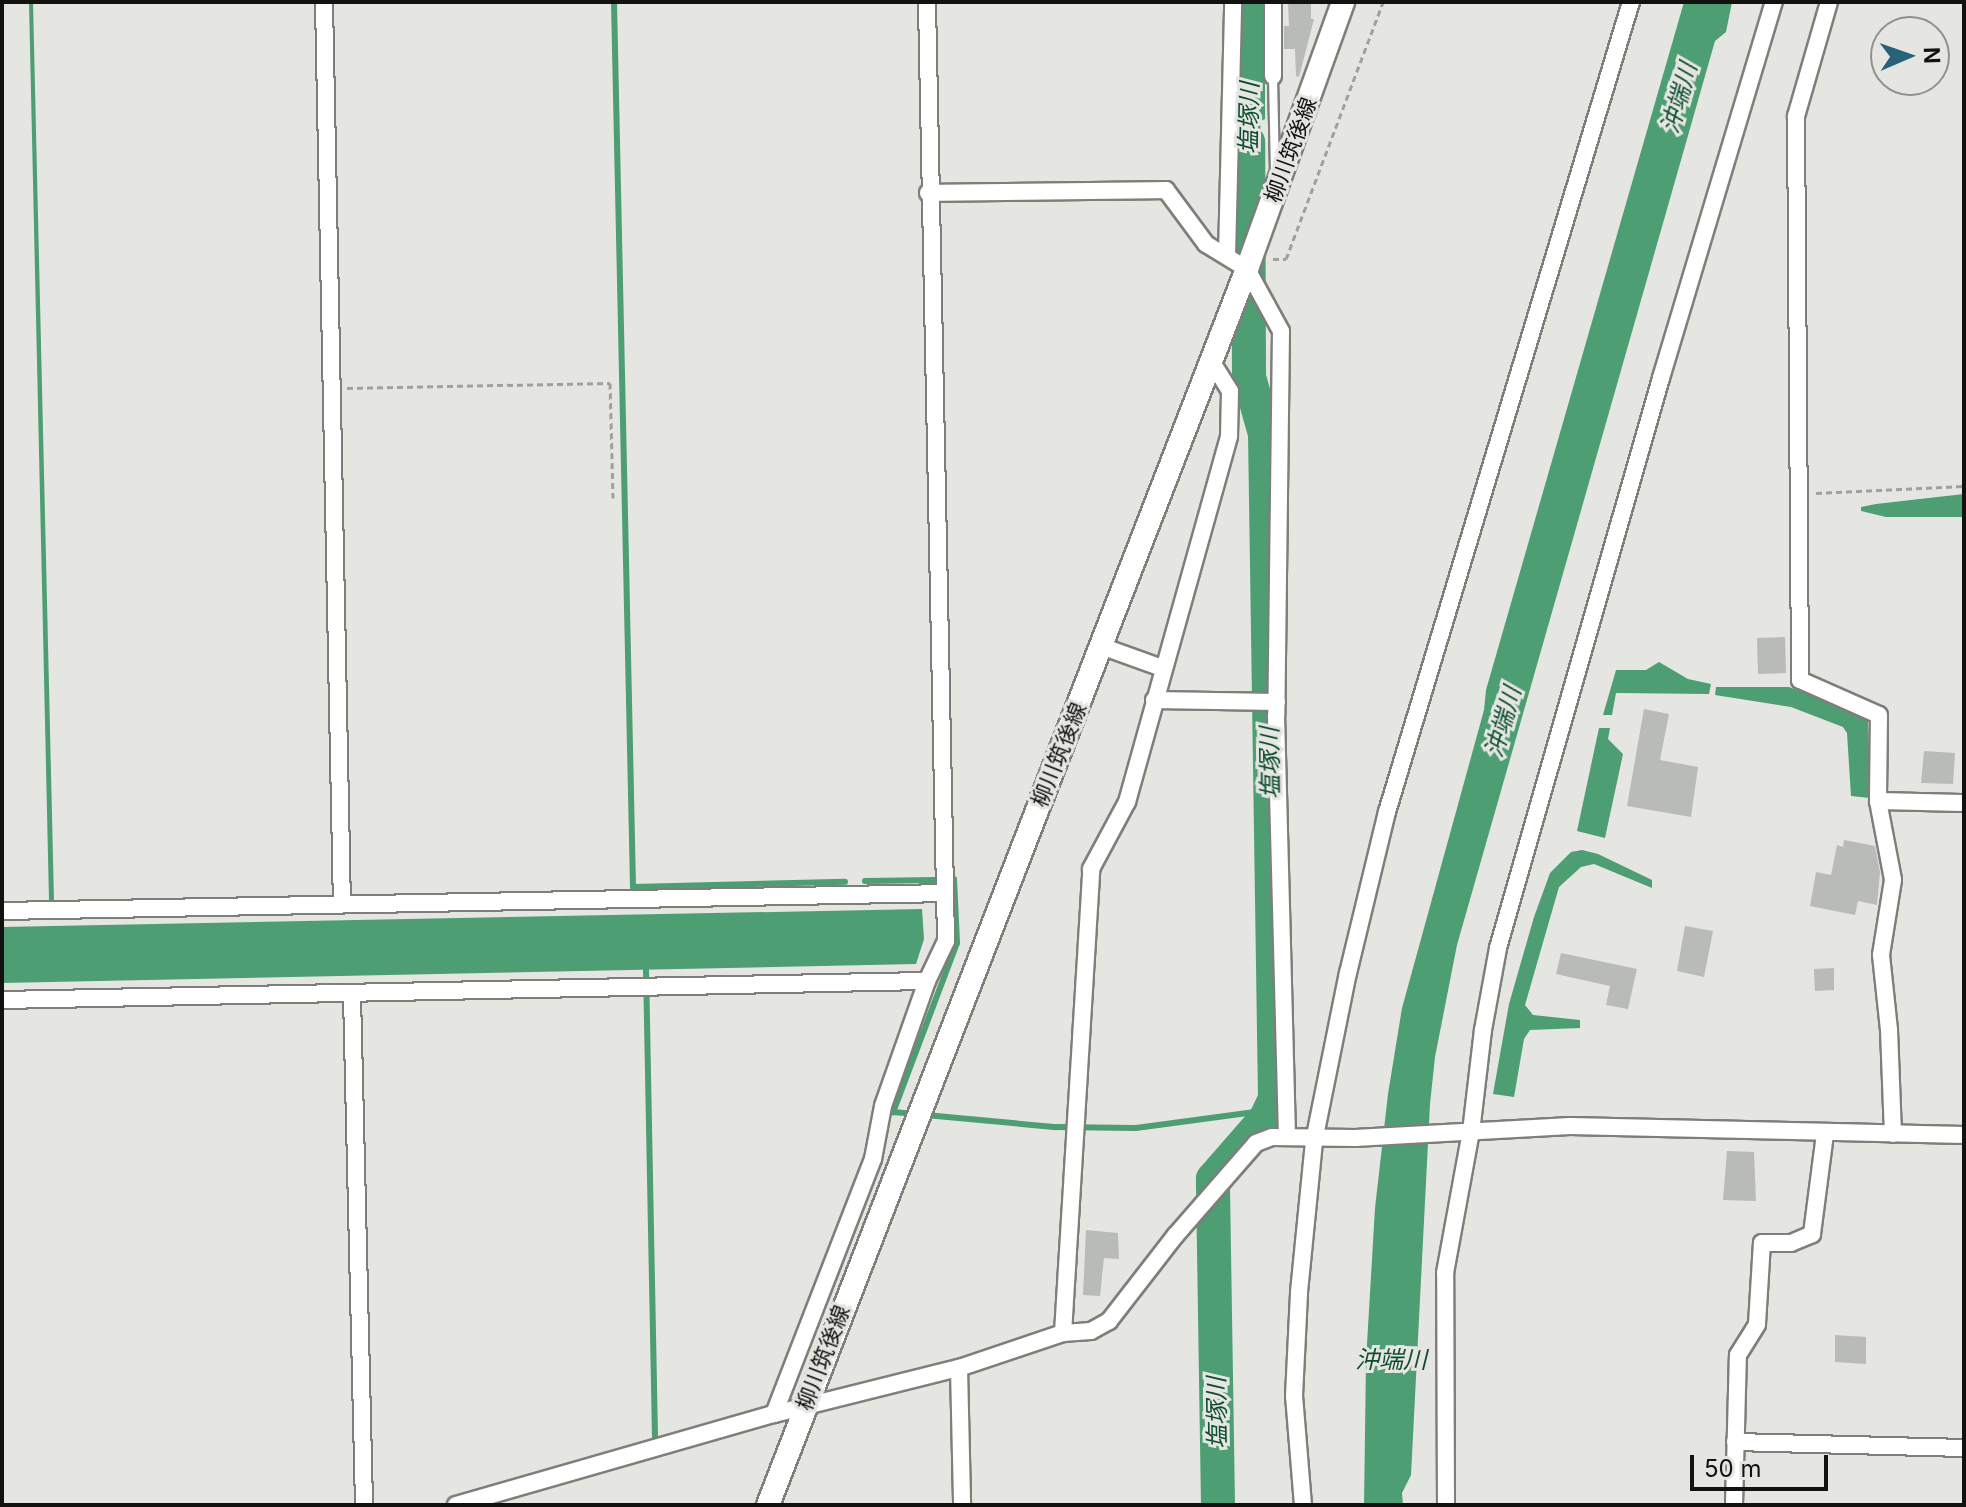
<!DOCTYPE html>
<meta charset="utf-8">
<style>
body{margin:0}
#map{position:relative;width:1966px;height:1507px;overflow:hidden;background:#e5e5e2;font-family:Inter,"Noto Sans JP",sans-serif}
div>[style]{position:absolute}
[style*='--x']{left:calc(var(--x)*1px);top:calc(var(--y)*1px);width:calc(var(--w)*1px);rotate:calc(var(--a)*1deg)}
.water>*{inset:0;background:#4d9e72}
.stream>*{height:6px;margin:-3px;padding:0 3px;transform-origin:3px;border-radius:3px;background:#4d9e72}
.river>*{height:34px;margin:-17px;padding:0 17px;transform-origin:17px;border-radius:17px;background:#4d9e72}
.building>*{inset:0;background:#b9bbb9}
.path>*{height:3px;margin-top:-1.5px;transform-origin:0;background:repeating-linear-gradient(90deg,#a0a09e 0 6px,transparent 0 10px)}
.roads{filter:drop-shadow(2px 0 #7e7e7b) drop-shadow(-2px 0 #7e7e7b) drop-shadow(0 2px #7e7e7b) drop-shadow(0 -2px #7e7e7b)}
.service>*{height:8px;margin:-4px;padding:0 4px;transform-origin:4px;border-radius:4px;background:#fff}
.minor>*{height:16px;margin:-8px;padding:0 8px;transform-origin:8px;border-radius:8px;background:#fff}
.secondary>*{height:22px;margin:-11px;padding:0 11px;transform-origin:11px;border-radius:11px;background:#fff}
span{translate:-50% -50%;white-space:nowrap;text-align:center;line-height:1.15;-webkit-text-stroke:6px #e5e5e2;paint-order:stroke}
.street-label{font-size:22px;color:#121211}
.water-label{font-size:24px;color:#0d4d2f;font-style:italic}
.frame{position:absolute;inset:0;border:4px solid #121211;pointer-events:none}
.north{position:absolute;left:1870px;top:16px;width:80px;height:80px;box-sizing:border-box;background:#e5e5e2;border:2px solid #91918e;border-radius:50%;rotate:88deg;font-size:22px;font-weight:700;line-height:32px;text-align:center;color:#121211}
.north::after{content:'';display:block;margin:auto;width:28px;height:36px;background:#26627a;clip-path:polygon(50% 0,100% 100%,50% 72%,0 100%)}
.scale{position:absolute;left:1690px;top:1455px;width:138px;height:36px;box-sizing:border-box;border:4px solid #121211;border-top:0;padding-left:10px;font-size:24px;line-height:28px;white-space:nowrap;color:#121211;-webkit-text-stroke:6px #e5e5e2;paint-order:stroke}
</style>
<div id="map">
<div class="water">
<i style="clip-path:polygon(29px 2px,33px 2px,54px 901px,49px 901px)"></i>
<i style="clip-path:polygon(1241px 2px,1265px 2px,1265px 119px,1261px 121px,1255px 183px,1236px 195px)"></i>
<i style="clip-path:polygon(1684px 2px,1732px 2px,1726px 32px,1715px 41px,1457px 945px,1435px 1057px,1430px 1104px,1411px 1475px,1402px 1493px,1403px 1505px,1364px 1505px,1366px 1361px,1375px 1208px,1388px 1094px,1402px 1008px,1484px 710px,1486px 690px)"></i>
<i style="clip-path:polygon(1964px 494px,1964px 517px,1886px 517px,1861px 511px,1861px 507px,1876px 504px)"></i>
<i style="clip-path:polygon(1659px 662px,1688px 679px,1711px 684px,1709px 694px,1616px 693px,1612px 715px,1603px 715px,1616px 670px,1646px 670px)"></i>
<i style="clip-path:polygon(1716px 687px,1789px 687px,1868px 716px,1870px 798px,1851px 796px,1847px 733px,1843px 727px,1791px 707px,1715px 695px)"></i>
<i style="clip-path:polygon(1599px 728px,1610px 728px,1608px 739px,1623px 754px,1605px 838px,1577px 831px)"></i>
<i style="clip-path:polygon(1582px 850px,1598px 854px,1652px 880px,1652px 888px,1594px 864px,1581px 867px,1559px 887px,1525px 1005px,1533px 1015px,1580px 1020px,1580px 1028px,1530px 1030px,1524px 1039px,1514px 1097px,1493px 1094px,1509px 1004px,1534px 917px,1550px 873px,1571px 852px)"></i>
<i style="clip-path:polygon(922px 909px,924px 939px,916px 964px,2px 983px,2px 927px)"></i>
</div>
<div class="stream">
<i style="--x:614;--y:2;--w:885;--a:88.77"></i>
<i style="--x:633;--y:887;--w:212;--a:-1.4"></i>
<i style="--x:954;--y:879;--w:64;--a:87.3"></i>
<i style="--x:957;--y:943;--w:181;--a:110.7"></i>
<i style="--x:893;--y:1112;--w:164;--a:5.3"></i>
<i style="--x:1056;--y:1127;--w:80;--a:0.7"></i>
<i style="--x:1136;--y:1128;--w:135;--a:-7.7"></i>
<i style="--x:865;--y:881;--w:71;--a:-0.8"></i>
<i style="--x:646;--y:969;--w:468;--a:88.9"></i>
</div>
<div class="river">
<i style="--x:1218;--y:1505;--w:326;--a:-90.9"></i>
<i style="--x:1213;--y:1179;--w:81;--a:-49"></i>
<i style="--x:1266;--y:1118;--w:21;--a:-65"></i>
<i style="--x:1275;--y:1099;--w:665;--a:-90.86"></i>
<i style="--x:1265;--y:434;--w:59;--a:-105.7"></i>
<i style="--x:1249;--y:377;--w:235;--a:-90.2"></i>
</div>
<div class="building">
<i style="clip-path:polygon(1288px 2px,1311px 2px,1311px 19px,1314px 19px,1299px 77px,1296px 76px,1295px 49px,1284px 49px,1284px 26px,1289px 26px)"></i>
<i style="clip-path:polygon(1785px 637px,1786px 673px,1758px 674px,1757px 638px)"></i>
<i style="clip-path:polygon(1644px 709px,1669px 714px,1660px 760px,1698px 767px,1691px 817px,1627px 806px)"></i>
<i style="clip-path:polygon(1924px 751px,1955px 753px,1953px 784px,1921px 783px)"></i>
<i style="clip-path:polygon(1844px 840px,1875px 846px,1880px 872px,1877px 905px,1858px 901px,1855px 915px,1810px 906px,1816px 872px,1831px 875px,1837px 845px,1843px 847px)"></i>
<i style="clip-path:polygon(1685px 926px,1713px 931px,1704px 977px,1677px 971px)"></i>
<i style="clip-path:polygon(1561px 953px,1637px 969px,1628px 1009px,1606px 1005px,1610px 986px,1556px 974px)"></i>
<i style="clip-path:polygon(1834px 968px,1834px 990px,1815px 991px,1814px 969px)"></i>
<i style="clip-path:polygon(1727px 1151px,1754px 1152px,1756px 1201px,1723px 1200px)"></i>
<i style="clip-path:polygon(1086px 1230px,1118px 1233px,1119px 1259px,1104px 1258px,1100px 1296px,1083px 1295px)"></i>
<i style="clip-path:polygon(1835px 1335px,1866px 1337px,1866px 1364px,1835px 1362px)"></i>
</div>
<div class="path">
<i style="--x:1273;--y:259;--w:13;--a:0"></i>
<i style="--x:1286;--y:259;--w:275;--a:-69.3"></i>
<i style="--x:347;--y:388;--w:263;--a:-1.1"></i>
<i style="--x:610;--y:383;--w:115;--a:88.5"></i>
<i style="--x:1816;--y:493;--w:148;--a:-2.7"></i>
</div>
<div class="roads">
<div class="service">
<i style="--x:1273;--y:77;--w:94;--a:88.8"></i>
</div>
<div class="minor">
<i style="--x:324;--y:2;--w:902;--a:88.86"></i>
<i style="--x:1829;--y:2;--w:119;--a:106.1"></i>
<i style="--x:1796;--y:116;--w:564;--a:89.59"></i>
<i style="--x:1800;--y:680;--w:86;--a:23.9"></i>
<i style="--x:1879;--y:715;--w:86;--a:90.7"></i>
<i style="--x:1878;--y:801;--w:80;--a:79.2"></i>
<i style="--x:1893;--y:880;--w:76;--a:99.1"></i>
<i style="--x:1881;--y:955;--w:75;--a:83.9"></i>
<i style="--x:1889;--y:1030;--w:104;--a:87.8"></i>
<i style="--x:1273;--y:76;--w:74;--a:-90"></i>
<i style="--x:928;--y:193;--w:238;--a:-0.7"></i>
<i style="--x:1166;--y:190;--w:67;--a:53.5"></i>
<i style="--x:1206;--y:244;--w:48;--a:31.4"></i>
<i style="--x:1247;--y:269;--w:71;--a:61.3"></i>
<i style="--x:1281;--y:331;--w:385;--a:90.7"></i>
<i style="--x:1276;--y:716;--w:419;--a:88.5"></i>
<i style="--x:1227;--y:256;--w:254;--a:-88.6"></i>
<i style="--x:1101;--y:646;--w:65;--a:19.8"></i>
<i style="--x:1154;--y:700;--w:123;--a:0.9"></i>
<i style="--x:1878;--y:801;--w:86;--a:1.3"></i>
<i style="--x:2;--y:911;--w:943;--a:-1.09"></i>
<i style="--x:352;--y:995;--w:510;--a:88.65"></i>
<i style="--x:2;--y:1000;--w:925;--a:-1.18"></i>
<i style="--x:1063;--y:1333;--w:465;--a:-86.5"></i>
<i style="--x:1091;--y:869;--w:76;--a:-61.8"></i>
<i style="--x:1127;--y:802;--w:380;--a:-74.4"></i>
<i style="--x:1229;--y:436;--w:45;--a:-88.7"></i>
<i style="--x:1230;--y:391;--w:36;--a:-122"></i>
<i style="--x:959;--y:1368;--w:137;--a:88.7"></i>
<i style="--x:774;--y:1414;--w:274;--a:-68.8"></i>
<i style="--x:873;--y:1159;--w:54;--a:-79.3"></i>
<i style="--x:883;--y:1106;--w:133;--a:-70.6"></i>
<i style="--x:927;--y:981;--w:44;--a:-64.6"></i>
<i style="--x:946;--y:941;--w:939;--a:-91.16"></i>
<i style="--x:1735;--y:1442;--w:229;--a:1.5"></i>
<i style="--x:456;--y:1505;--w:331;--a:-16"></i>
<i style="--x:774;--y:1414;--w:191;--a:-14"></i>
<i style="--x:959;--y:1368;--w:110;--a:-18.6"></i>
<i style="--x:1063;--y:1333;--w:28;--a:-4"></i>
<i style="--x:1091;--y:1331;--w:21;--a:-29"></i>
<i style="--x:1109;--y:1321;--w:108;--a:-52.2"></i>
<i style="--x:1175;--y:1236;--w:123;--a:-48.9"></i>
<i style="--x:1256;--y:1143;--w:17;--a:-21"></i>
<i style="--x:1272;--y:1137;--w:83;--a:0.7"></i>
<i style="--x:1355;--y:1138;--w:215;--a:-3.2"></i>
<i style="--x:1570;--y:1126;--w:394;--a:1.3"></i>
<i style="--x:1303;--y:1505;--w:109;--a:-94.7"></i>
<i style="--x:1294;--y:1396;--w:104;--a:-87.2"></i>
<i style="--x:1299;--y:1292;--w:152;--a:-84.3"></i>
<i style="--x:1314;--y:1141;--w:171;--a:-78.6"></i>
<i style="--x:1348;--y:973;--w:166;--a:-76.4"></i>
<i style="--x:1387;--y:812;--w:846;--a:-73.24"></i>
<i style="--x:1446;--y:1505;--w:232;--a:-90.2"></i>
<i style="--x:1445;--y:1273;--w:143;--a:-79.6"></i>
<i style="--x:1471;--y:1132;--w:103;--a:-83.3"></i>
<i style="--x:1483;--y:1030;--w:83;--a:-79.6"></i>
<i style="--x:1498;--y:948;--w:593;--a:-74.04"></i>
<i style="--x:1661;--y:378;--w:393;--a:-73.3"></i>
<i style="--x:1734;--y:1505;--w:150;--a:-88.5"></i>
<i style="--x:1738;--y:1355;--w:36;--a:-58"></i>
<i style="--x:1757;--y:1324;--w:81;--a:-86.5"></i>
<i style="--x:1762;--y:1243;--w:29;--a:0"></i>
<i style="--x:1791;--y:1243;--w:23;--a:-23"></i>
<i style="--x:1812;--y:1234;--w:101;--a:-82.6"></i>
</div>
<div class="secondary">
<i style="--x:768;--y:1505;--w:1326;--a:-68.82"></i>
<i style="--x:1247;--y:269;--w:284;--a:-70.2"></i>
</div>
</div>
<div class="street-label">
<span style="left:1291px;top:150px;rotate:-70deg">柳川筑後線</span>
<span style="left:1059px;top:755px;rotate:-68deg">柳川筑後線</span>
<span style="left:823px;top:1358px;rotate:-69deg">柳川筑後線</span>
</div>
<div class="water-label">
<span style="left:1679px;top:98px;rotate:-74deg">沖端川</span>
<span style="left:1249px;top:118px;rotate:-89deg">塩塚川</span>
<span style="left:1503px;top:722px;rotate:-74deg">沖端川</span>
<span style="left:1270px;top:763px;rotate:-91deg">塩塚川</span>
<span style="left:1391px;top:1360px">沖端川</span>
<span style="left:1217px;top:1413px;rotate:-91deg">塩塚川</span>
</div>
<div class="frame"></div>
<div class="north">N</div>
<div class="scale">50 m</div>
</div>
